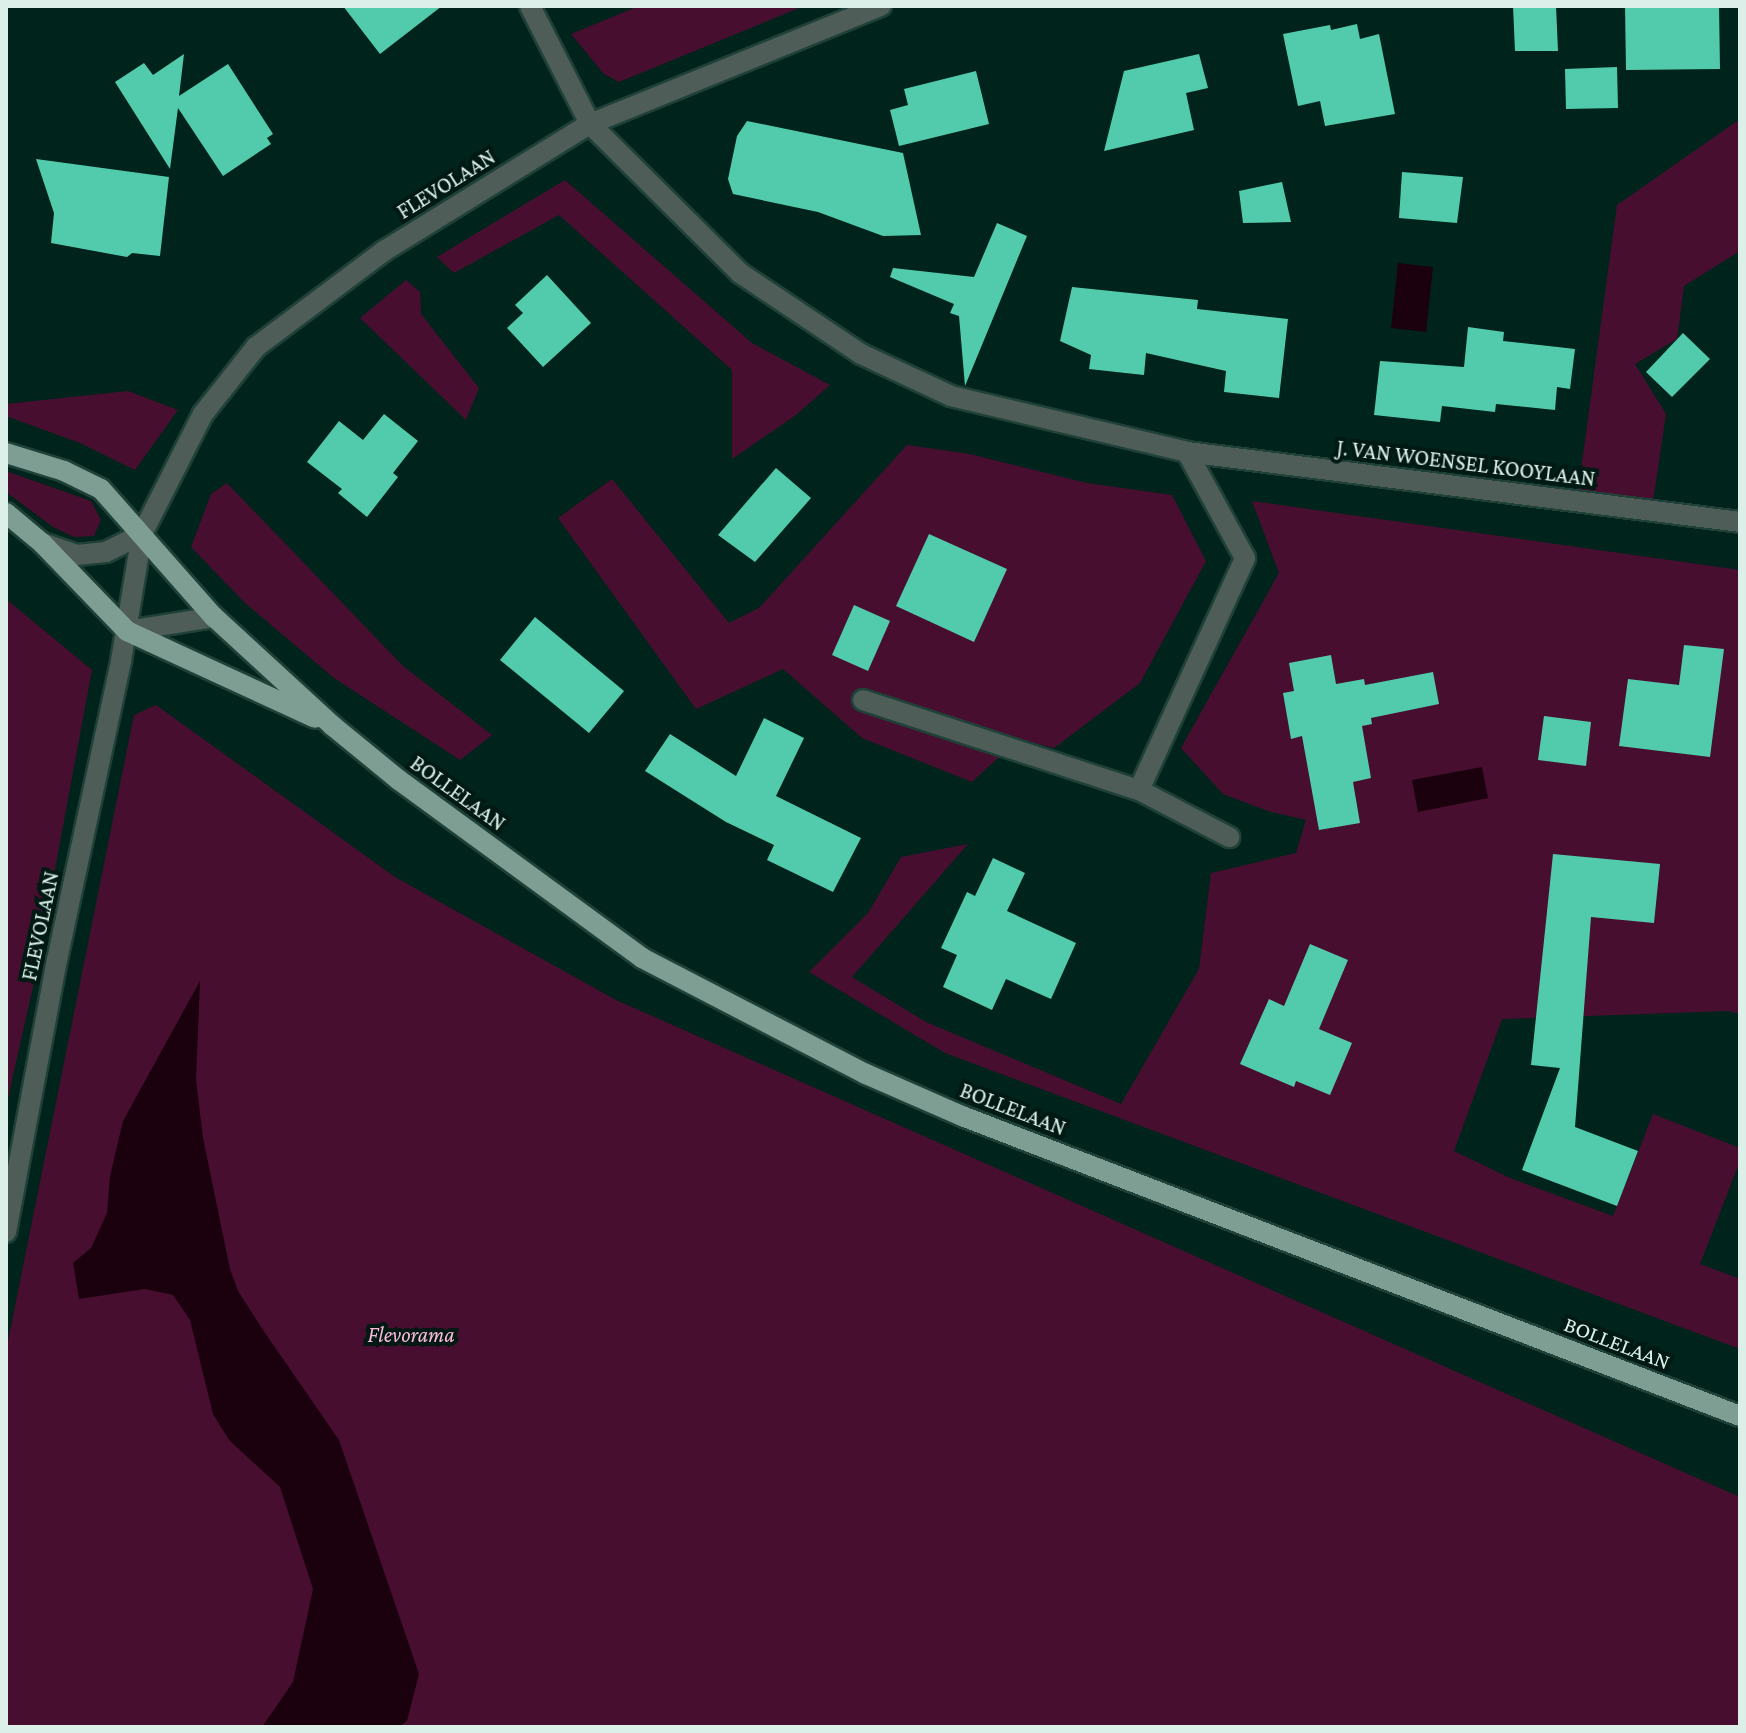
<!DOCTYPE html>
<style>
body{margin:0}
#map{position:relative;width:1746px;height:1733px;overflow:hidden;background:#00241b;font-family:"Crimson Pro",serif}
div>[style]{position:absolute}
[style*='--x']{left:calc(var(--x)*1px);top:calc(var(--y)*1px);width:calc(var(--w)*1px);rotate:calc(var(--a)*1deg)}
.green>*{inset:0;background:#480e30}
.water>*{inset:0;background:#1b000e}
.building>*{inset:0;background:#52cbac}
.roads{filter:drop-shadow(2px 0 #1f4138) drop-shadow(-2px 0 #1f4138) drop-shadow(0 2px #1f4138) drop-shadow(0 -2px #1f4138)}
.minor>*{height:20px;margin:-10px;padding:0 10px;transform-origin:10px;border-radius:10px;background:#4e5d58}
.major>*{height:20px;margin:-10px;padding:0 10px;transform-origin:10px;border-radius:10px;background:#7e9e94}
span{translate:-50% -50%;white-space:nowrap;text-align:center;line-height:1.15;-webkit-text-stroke:8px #001913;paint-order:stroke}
.street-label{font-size:22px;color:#dcf0e9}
.park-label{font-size:22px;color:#fdb9da;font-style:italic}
.frame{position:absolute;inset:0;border:8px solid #dcf0e9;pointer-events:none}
</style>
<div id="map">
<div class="green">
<i style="clip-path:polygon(639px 6px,804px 6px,619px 82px,604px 74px,571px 34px)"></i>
<i style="clip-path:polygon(1740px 119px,1740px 251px,1684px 286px,1677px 339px,1635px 364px,1666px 414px,1653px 502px,1578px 492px,1617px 205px)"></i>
<i style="clip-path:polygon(565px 180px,752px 343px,830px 385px,796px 415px,732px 459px,732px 370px,559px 215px,454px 273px,437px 257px)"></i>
<i style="clip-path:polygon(406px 280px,420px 292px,421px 314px,479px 388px,466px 420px,360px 318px)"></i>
<i style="clip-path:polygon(128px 391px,178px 410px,135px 470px,80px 443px,6px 416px,6px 404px)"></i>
<i style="clip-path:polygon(907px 445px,970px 454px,1087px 483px,1172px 495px,1206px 561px,1140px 683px,1054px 748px,870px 702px,1000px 756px,972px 782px,862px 738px,783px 669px,696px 709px,558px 518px,612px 479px,729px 623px,759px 608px)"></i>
<i style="clip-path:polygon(6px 471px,91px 501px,101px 520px,94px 536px,74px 537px,53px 527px,6px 492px)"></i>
<i style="clip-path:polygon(227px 483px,403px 666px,492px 735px,460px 760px,334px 678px,245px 603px,191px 547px,211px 494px)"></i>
<i style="clip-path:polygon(1252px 501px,1740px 570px,1740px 1014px,1729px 1011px,1502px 1019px,1454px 1151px,1510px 1178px,1613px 1216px,1653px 1114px,1740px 1148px,1740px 1161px,1700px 1264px,1740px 1279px,1740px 1349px,945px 1053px,809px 972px,868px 913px,901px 857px,968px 844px,852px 977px,926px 1022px,1121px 1104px,1199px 969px,1211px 873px,1296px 853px,1306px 820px,1268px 811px,1223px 794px,1181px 748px,1279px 573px)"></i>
<i style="clip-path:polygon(6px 599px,92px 670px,34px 982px,6px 1107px)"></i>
<i style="clip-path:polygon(156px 705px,395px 877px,616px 1000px,1740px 1497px,1740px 1727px,6px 1727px,6px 1351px,134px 715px)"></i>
</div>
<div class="water">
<i style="clip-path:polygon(1398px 263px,1433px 267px,1426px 332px,1391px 328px)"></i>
<i style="clip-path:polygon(1482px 767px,1488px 798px,1418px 812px,1412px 780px)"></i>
<i style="clip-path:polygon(200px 981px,196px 1080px,203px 1138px,230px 1269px,238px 1291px,263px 1330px,339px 1440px,419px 1674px,407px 1721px,399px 1727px,262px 1727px,293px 1682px,313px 1589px,280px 1487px,229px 1440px,213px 1414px,190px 1320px,173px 1295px,145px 1289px,79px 1299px,73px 1263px,91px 1248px,107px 1213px,110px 1176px,123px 1121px)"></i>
</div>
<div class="building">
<i style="clip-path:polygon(343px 6px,442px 6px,380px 54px)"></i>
<i style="clip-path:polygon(1513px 6px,1556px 6px,1558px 51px,1515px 51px)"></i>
<i style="clip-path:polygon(1625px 6px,1719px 6px,1720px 69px,1626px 70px)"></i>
<i style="clip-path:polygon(1357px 24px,1360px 39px,1379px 34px,1395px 114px,1325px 126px,1320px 101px,1298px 106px,1283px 34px,1330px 25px,1331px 30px)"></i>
<i style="clip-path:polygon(184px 54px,179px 96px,228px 64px,273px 134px,267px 138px,271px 144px,223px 176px,178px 108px,170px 169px,115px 82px,144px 63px,153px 75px)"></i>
<i style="clip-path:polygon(1199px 54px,1208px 88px,1186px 93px,1194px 130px,1104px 151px,1124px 71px)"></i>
<i style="clip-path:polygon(1617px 67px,1618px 108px,1566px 109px,1565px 69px)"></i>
<i style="clip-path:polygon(976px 71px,989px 124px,899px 146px,890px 110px,908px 105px,904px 89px)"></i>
<i style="clip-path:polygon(747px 121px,903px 153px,921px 235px,883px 236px,818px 212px,733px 194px,728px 179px,737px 136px)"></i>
<i style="clip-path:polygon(36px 159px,169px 177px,160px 256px,132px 253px,127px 257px,51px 243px,54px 213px)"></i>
<i style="clip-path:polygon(1402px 172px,1463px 177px,1457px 223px,1399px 218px)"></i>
<i style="clip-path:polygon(1282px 182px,1291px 222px,1243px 223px,1239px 191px)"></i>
<i style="clip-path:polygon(997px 223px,1027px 236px,965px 386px,959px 316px,950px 313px,954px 304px,890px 277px,893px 268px,974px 277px)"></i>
<i style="clip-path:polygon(547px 275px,591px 323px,543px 367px,507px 328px,523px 313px,515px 305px)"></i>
<i style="clip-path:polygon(1072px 287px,1198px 300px,1197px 309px,1288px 319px,1279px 398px,1224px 392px,1226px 371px,1146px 353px,1144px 375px,1089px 369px,1091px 355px,1060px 341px)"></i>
<i style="clip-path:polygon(1468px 327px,1504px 332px,1503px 341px,1575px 349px,1570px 389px,1557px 387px,1555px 410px,1496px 404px,1495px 412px,1442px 406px,1440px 422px,1374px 415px,1380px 361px,1464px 367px)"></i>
<i style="clip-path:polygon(1683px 333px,1710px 359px,1672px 397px,1646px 372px)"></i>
<i style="clip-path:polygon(384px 414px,418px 441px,393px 473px,398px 477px,367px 517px,338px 493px,342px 489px,307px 462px,339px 421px,363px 440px)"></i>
<i style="clip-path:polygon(776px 468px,811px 498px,755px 562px,718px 535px)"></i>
<i style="clip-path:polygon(929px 534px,1007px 569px,974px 642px,896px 606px)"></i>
<i style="clip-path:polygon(854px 605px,890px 621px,868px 671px,832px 655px)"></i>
<i style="clip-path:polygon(535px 617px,624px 691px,589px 733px,500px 660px)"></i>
<i style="clip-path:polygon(1684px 645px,1724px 649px,1710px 757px,1619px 746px,1628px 679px,1679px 685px)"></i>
<i style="clip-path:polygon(1331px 655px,1336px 684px,1364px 679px,1365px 685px,1433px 672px,1439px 704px,1371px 718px,1372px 724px,1362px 726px,1371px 778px,1353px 782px,1360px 823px,1319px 830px,1302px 736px,1291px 739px,1283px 693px,1294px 691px,1289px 663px)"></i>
<i style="clip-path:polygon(1544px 716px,1591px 722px,1586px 766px,1538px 760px)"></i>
<i style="clip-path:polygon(764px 718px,804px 738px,776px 796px,861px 838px,833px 892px,767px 860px,774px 845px,726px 822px,645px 771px,670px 734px,736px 776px)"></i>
<i style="clip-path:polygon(1553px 854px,1660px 864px,1654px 923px,1591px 917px,1575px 1127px,1638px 1151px,1617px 1206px,1522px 1170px,1560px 1068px,1531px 1065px)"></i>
<i style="clip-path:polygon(993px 858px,1025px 873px,1007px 911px,1076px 943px,1051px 999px,1006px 979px,992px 1010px,943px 987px,957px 955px,941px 948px,967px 892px,975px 896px)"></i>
<i style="clip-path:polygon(1310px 944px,1348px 960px,1319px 1029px,1352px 1043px,1330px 1095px,1296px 1081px,1294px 1087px,1240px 1064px,1269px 999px,1284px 1006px)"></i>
</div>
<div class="roads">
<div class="minor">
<i style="--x:530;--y:6;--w:132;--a:63"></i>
<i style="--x:590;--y:124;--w:211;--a:44.8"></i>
<i style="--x:740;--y:273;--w:146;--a:33.8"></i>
<i style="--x:861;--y:354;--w:99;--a:25"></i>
<i style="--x:951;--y:396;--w:243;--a:13.3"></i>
<i style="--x:1187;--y:452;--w:557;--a:7.21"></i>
<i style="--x:42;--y:543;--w:37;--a:19"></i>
<i style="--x:77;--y:555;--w:29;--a:-6"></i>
<i style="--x:106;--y:552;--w:40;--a:-26.6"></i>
<i style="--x:127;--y:631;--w:88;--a:-9.1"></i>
<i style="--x:863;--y:700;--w:290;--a:18.1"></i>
<i style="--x:1139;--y:790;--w:102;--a:27.6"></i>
<i style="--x:1139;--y:790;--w:255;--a:-65.4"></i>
<i style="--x:1245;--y:558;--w:121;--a:-118.7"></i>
<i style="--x:6;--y:1232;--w:277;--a:-79.4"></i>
<i style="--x:57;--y:960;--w:306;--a:-77.9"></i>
<i style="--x:121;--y:661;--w:129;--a:-80.6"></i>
<i style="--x:142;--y:534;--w:135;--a:-63.1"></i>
<i style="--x:203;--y:414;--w:85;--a:-51.7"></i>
<i style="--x:256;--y:347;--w:160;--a:-36.9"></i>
<i style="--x:384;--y:251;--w:242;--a:-31.7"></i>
<i style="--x:590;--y:124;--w:314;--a:-22.1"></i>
</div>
<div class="major">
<i style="--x:6;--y:453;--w:61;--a:17.2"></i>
<i style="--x:64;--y:471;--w:41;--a:25.9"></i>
<i style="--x:101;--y:489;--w:171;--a:48.6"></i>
<i style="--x:214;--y:617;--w:161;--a:42.5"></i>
<i style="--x:333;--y:726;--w:85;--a:39.3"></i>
<i style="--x:399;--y:780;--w:301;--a:36.2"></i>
<i style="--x:642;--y:958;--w:252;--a:27.4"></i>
<i style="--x:866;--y:1074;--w:105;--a:23.6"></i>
<i style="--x:962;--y:1116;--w:834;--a:21.09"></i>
<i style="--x:6;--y:513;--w:47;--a:39.8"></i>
<i style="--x:42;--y:543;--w:122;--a:46"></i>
<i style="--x:127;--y:631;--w:207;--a:24.8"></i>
</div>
</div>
<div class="street-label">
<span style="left:446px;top:184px;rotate:-32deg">FLEVOLAAN</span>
<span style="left:1466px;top:463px;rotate:7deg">J. VAN WOENSEL KOOYLAAN</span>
<span style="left:458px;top:793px;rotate:36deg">BOLLELAAN</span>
<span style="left:40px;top:926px;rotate:-78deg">FLEVOLAAN</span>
<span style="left:1013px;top:1109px;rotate:21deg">BOLLELAAN</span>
<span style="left:1617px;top:1343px;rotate:21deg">BOLLELAAN</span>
</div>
<div class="park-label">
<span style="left:411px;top:1335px">Flevorama</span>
</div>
<div class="frame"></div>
</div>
